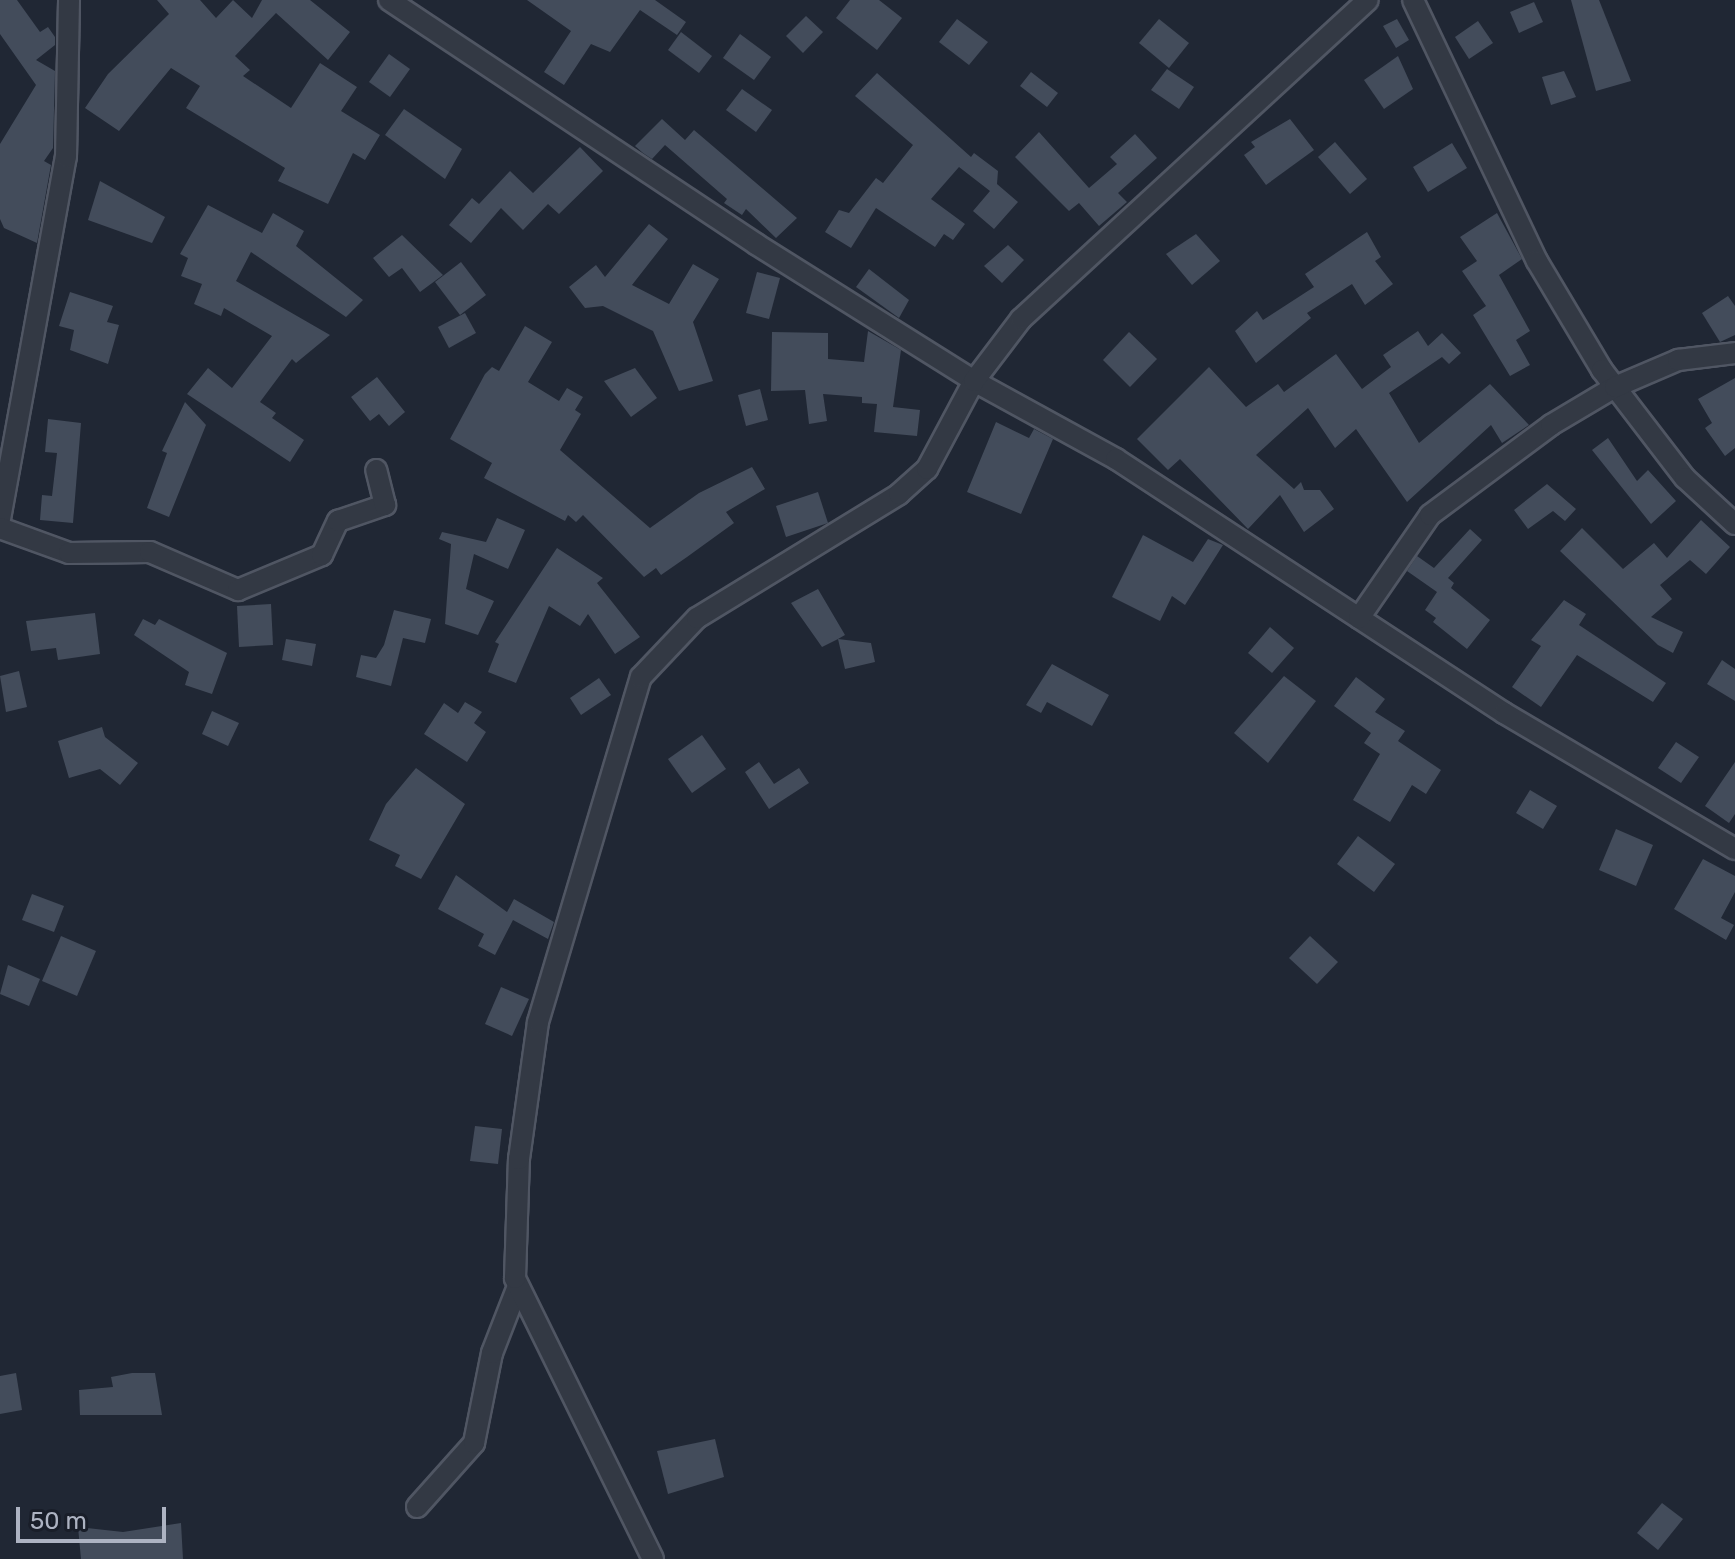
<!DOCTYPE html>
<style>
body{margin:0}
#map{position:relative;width:1735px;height:1559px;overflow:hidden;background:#202734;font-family:Rubik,sans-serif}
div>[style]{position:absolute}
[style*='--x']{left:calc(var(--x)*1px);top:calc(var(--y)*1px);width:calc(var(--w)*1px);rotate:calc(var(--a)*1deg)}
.building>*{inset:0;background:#434c5b}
.roads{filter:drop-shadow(2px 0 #505663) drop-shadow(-2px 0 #505663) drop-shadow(0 2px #505663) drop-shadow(0 -2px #505663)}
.minor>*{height:20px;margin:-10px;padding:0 10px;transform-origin:10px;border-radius:10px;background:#333944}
span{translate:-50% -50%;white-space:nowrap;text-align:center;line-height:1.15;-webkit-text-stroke:6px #191e29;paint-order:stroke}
.scale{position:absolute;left:16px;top:1507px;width:150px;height:36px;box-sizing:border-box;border:4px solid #adb3c2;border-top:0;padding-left:10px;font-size:24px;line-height:28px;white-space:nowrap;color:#adb3c2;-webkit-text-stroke:6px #191e29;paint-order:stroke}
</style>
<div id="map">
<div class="building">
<i style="clip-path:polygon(0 0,17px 0,40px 32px,48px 27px,55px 37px,55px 45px,36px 60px,55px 71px,53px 148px,44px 161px,51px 165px,37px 243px,4px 228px,0 219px,0 144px,36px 85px,0 34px)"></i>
<i style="clip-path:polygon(157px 0,200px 0,216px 18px,233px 0,252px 18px,262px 0,310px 0,350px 32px,328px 60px,276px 13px,235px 56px,250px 70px,243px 76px,291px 108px,320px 63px,357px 87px,341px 111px,380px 135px,365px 160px,353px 153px,328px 204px,278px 181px,285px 168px,186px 108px,200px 86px,171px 68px,119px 131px,85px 108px,108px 74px,169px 14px)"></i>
<i style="clip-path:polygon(527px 0,655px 0,686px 22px,677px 35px,640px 10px,610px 52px,591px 44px,564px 85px,544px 72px,571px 31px)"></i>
<i style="clip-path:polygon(850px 0,879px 0,902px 18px,877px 50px,836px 18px)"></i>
<i style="clip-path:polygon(1571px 0,1599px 0,1631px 81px,1596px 91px)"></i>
<i style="clip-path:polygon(1534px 2px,1543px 22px,1519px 33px,1510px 12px)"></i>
<i style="clip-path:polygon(806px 16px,823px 32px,803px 53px,786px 36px)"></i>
<i style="clip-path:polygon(957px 19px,988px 42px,969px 65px,939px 42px)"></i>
<i style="clip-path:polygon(1159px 19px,1189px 43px,1169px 68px,1139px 43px)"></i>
<i style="clip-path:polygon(1397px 19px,1409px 40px,1396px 48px,1383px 26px)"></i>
<i style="clip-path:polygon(1478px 21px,1493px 43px,1469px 59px,1455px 37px)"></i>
<i style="clip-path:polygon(681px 32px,712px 56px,699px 73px,668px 50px)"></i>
<i style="clip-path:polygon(740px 34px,771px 57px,754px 80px,723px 58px)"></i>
<i style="clip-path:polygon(389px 54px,410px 69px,390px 97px,369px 82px)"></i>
<i style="clip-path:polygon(1398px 56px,1413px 89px,1384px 109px,1364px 80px)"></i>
<i style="clip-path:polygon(1167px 69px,1194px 87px,1179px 109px,1151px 90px)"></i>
<i style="clip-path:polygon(1564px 71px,1576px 97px,1551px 105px,1542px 77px)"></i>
<i style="clip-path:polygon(1031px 72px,1058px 93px,1047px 107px,1020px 86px)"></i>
<i style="clip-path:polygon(877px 73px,971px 157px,974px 153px,998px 171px,997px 184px,1018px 202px,994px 229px,973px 211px,990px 191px,959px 167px,931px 199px,965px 224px,953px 240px,944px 234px,935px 247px,876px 208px,851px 248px,825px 232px,839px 210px,849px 213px,876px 178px,883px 183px,913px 145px,855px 96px)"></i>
<i style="clip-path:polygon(742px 89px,772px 110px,756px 132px,726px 110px)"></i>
<i style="clip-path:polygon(404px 109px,462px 149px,445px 179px,385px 135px)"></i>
<i style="clip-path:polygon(662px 119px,685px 140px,694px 130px,797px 218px,776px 238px,746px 209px,742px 215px,724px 203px,727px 199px,665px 145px,652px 159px,643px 153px,635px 146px)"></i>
<i style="clip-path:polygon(1290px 119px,1314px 150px,1266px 185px,1244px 155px,1255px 147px,1251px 142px)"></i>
<i style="clip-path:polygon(1039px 132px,1089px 188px,1117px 164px,1110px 157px,1135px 134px,1157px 158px,1118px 193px,1127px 202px,1099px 226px,1079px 203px,1069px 211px,1015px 157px)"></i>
<i style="clip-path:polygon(1335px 142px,1367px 179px,1350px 194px,1318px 157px)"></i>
<i style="clip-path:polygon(1452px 143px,1467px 168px,1428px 192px,1413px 167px)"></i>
<i style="clip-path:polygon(580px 147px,603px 171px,559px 214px,548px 204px,523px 230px,501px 208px,471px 243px,449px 225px,472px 198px,479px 204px,510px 171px,533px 193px)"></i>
<i style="clip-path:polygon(100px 181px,165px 217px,152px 243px,88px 220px)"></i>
<i style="clip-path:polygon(208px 205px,262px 233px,273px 213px,304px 231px,296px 246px,363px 300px,346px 317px,251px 252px,236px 281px,330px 335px,296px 363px,292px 359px,260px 402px,276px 413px,272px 418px,304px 440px,290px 462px,187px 394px,208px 368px,232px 388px,272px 336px,224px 308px,221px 316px,194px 304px,202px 284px,181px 276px,188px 258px,180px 254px)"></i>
<i style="clip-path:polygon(1497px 213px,1522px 259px,1499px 275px,1530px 331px,1516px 340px,1530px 365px,1510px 376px,1473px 315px,1486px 306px,1462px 271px,1477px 261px,1460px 237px)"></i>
<i style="clip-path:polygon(649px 224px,668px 239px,632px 285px,669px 304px,693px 264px,719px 279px,693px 322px,713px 381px,679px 391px,653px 331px,603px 306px,585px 308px,569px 287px,596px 265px,605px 277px)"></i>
<i style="clip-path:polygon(1367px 232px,1381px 257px,1375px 261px,1393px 284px,1365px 305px,1352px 284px,1307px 313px,1311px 318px,1256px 363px,1235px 331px,1257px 311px,1263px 320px,1314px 287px,1305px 274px)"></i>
<i style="clip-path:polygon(1196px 234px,1220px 261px,1192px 285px,1166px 254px)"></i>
<i style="clip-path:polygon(402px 235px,443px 275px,420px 292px,402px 268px,389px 277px,373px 258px)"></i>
<i style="clip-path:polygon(1008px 245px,1024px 260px,1002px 283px,984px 266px)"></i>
<i style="clip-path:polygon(461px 262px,486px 295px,460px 315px,435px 282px)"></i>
<i style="clip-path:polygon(869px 269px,909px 300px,899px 318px,856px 287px)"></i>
<i style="clip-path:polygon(757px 272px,780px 278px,769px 319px,746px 313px)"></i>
<i style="clip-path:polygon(70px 292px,113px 306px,107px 322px,119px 325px,108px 364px,70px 350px,74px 330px,59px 326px)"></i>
<i style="clip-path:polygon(1728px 296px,1735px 306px,1735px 335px,1720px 342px,1702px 313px)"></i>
<i style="clip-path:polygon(465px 313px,476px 333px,449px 348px,438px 327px)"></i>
<i style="clip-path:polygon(525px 326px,552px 342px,528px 382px,559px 401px,567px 388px,583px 397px,575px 410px,581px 414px,560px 450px,650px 528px,699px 493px,752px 467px,765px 489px,726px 512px,734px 523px,687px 557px,661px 575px,656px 568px,644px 577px,583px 515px,576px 522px,568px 515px,565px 521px,484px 478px,492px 463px,450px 439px,485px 374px,492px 367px,499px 371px)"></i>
<i style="clip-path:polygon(868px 331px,901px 350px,893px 407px,920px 410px,917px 436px,874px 432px,877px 404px,862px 403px,862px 397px,823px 394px,827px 421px,809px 424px,805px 390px,771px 391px,772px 332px,828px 333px,828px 359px,864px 362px)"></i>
<i style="clip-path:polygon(1418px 331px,1428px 346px,1442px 333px,1461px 353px,1449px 364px,1442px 357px,1389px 393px,1419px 443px,1490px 384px,1529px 425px,1502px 443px,1491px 425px,1407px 502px,1356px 429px,1335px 448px,1308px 408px,1256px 455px,1294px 489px,1301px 482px,1304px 490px,1320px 490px,1334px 509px,1304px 532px,1280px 495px,1248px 529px,1180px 459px,1168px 470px,1137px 439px,1209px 367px,1246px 407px,1278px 384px,1284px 392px,1336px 354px,1362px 389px,1391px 367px,1383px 355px)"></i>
<i style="clip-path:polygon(1129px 332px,1157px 359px,1130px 387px,1103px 360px)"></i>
<i style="clip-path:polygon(635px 368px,657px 398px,631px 417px,604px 381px)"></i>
<i style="clip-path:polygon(377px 377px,405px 412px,389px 426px,379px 414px,370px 421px,351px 397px)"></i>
<i style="clip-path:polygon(1735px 378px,1735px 448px,1725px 456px,1705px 428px,1712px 423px,1698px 399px)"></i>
<i style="clip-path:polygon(760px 389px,768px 420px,746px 426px,738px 395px)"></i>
<i style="clip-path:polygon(185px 402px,206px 425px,169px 517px,147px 508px,167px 453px,162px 451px)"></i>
<i style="clip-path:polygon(48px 419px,81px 423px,73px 523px,40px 520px,42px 495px,52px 496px,57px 453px,45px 452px)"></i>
<i style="clip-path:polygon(996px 422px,1029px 438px,1034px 429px,1053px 439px,1021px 514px,967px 492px)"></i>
<i style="clip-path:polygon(1608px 438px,1637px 481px,1648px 470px,1676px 501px,1651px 524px,1592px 450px)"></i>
<i style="clip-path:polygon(1547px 484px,1576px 509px,1565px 521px,1553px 511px,1528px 529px,1514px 510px)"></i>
<i style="clip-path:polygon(818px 492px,828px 523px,786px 537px,776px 506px)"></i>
<i style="clip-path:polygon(497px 518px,525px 530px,508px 569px,474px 554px,466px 589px,494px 601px,478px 635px,445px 624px,451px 544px,439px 539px,442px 532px,486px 542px)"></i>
<i style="clip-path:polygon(1701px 520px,1730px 547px,1706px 574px,1690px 560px,1660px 585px,1672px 599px,1651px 617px,1683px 632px,1673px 653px,1658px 645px,1560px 551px,1582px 528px,1623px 569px,1654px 543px,1667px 558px)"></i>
<i style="clip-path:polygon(1470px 529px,1482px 540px,1448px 578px,1454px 583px,1451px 588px,1490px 620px,1467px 649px,1433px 622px,1436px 618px,1425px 610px,1437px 592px,1407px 571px,1417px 556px,1434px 568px)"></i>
<i style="clip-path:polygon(1143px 535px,1193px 562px,1208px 539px,1223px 545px,1185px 605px,1172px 596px,1160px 621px,1112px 597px)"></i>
<i style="clip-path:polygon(557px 548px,603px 578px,597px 583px,640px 637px,615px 654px,588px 614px,580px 626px,549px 606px,516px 683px,488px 672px,499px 644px,495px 642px)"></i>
<i style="clip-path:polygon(818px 589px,845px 635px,838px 639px,871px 643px,875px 662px,845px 669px,838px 639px,822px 647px,791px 603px)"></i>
<i style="clip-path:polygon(1564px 600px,1586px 614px,1579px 625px,1666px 683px,1653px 702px,1577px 655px,1541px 707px,1512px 687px,1541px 646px,1531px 640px)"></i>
<i style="clip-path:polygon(271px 604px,273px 645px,239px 647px,237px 606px)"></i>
<i style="clip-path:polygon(394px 610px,431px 619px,425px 643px,403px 638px,391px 686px,356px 677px,361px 655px,376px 658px,384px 645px)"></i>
<i style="clip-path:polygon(95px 613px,100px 654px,58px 660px,56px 648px,31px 651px,26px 621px)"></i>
<i style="clip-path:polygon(143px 619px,155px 625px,159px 619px,227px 653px,212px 694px,185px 685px,189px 672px,134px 635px)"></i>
<i style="clip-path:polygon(1270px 627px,1294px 648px,1272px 673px,1248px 653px)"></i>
<i style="clip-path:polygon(286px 639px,316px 644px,312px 666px,282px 660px)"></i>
<i style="clip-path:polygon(1722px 660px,1735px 669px,1735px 701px,1707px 684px)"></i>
<i style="clip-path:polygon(1052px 664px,1109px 695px,1092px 726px,1047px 702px,1041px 713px,1026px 705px)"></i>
<i style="clip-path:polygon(19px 671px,27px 707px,6px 712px,0 676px)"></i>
<i style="clip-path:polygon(1284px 676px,1316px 701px,1268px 763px,1234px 733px)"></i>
<i style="clip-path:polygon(1356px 677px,1385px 699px,1375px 712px,1405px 731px,1398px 741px,1441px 770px,1426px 794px,1412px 785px,1390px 822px,1353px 800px,1380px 754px,1364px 743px,1371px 733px,1334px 706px)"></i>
<i style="clip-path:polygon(599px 678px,611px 695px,581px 715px,570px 698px)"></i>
<i style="clip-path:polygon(465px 702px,482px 712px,474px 723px,486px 732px,467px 762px,424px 734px,444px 703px,458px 713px)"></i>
<i style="clip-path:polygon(212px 711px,239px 723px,228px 746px,202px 734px)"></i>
<i style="clip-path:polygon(102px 727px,105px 737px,138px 763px,120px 785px,100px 769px,69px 778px,58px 741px)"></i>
<i style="clip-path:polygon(702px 735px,726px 769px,692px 793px,668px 759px)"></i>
<i style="clip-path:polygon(1676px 742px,1699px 757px,1681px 783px,1658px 768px)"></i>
<i style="clip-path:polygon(759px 762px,774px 784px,799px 768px,809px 783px,769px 809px,745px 772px)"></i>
<i style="clip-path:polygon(1735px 762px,1735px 814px,1729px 823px,1705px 806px)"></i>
<i style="clip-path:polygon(416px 768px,465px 804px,421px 879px,395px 866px,400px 855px,369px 840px,386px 804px)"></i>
<i style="clip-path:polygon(1530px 790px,1557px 806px,1543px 829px,1516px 813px)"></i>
<i style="clip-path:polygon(1616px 829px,1653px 845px,1636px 886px,1599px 870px)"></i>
<i style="clip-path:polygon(1358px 836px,1395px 864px,1374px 892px,1337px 864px)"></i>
<i style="clip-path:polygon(1703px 859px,1735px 876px,1735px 892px,1721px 918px,1734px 925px,1726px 940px,1674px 909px)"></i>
<i style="clip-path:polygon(456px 875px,507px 912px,514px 899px,554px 922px,548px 939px,513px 920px,495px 955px,478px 946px,484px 934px,438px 909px)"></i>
<i style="clip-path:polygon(32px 894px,64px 906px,54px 932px,22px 920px)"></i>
<i style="clip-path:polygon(61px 936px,96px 951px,77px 996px,42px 981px)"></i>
<i style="clip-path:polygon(1310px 936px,1338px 962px,1317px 984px,1289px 958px)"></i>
<i style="clip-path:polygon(8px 965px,40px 979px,29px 1006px,0 994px)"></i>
<i style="clip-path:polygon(501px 987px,529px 999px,512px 1036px,485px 1024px)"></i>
<i style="clip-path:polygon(475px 1126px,502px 1129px,498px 1164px,470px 1161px)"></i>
<i style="clip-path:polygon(16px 1373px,22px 1410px,0 1414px,0 1376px)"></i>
<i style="clip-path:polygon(132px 1373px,155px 1373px,162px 1415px,80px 1415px,79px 1390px,113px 1387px,111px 1377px)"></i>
<i style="clip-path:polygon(715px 1439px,724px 1477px,668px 1494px,657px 1451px)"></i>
<i style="clip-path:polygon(1662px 1503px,1683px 1519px,1658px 1550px,1637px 1533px)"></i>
<i style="clip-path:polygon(181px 1523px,183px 1559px,81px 1559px,78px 1527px,123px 1532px)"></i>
</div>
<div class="roads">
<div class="minor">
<i style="--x:389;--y:0;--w:441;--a:33.6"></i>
<i style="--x:756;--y:244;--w:257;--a:32.1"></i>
<i style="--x:974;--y:381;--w:162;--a:28.8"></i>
<i style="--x:1116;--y:459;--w:464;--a:33.2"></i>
<i style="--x:1504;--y:713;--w:268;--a:30.5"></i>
<i style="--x:1413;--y:0;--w:289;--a:64.6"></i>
<i style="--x:1537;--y:261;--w:127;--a:59.2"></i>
<i style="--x:1602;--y:370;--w:136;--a:52.5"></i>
<i style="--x:1685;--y:478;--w:68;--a:42.6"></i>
<i style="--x:0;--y:519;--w:368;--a:-79.7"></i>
<i style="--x:66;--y:157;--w:157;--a:-88.9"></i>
<i style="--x:0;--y:528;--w:73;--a:19.9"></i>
<i style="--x:69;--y:553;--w:81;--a:-0.7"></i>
<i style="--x:150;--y:552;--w:96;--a:23.4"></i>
<i style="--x:238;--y:590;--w:91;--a:-22.6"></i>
<i style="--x:322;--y:555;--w:38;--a:-65"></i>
<i style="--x:338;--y:521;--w:50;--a:-18.8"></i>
<i style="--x:385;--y:505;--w:36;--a:-104"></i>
<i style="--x:1359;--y:618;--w:125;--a:-55.4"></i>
<i style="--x:1430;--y:515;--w:151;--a:-36.6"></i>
<i style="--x:1551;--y:425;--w:74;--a:-30.7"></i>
<i style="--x:1615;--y:387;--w:69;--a:-23.2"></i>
<i style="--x:1678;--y:360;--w:57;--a:-7"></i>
<i style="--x:417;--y:1507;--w:86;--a:-48.3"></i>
<i style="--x:474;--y:1443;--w:92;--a:-78.7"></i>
<i style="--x:492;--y:1353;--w:69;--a:-68.7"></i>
<i style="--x:653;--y:1559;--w:313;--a:-116.2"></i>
<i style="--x:515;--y:1278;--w:119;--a:-88.1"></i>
<i style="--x:519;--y:1159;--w:138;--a:-82.1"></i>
<i style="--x:538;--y:1022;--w:360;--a:-73.4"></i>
<i style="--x:641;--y:677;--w:81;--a:-46.5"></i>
<i style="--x:697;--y:618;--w:237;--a:-31.5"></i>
<i style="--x:899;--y:494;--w:38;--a:-42"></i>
<i style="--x:927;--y:469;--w:100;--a:-61.9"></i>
<i style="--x:974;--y:381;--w:78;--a:-52.8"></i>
<i style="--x:1021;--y:319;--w:471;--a:-42.6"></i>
</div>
</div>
<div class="scale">50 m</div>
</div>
